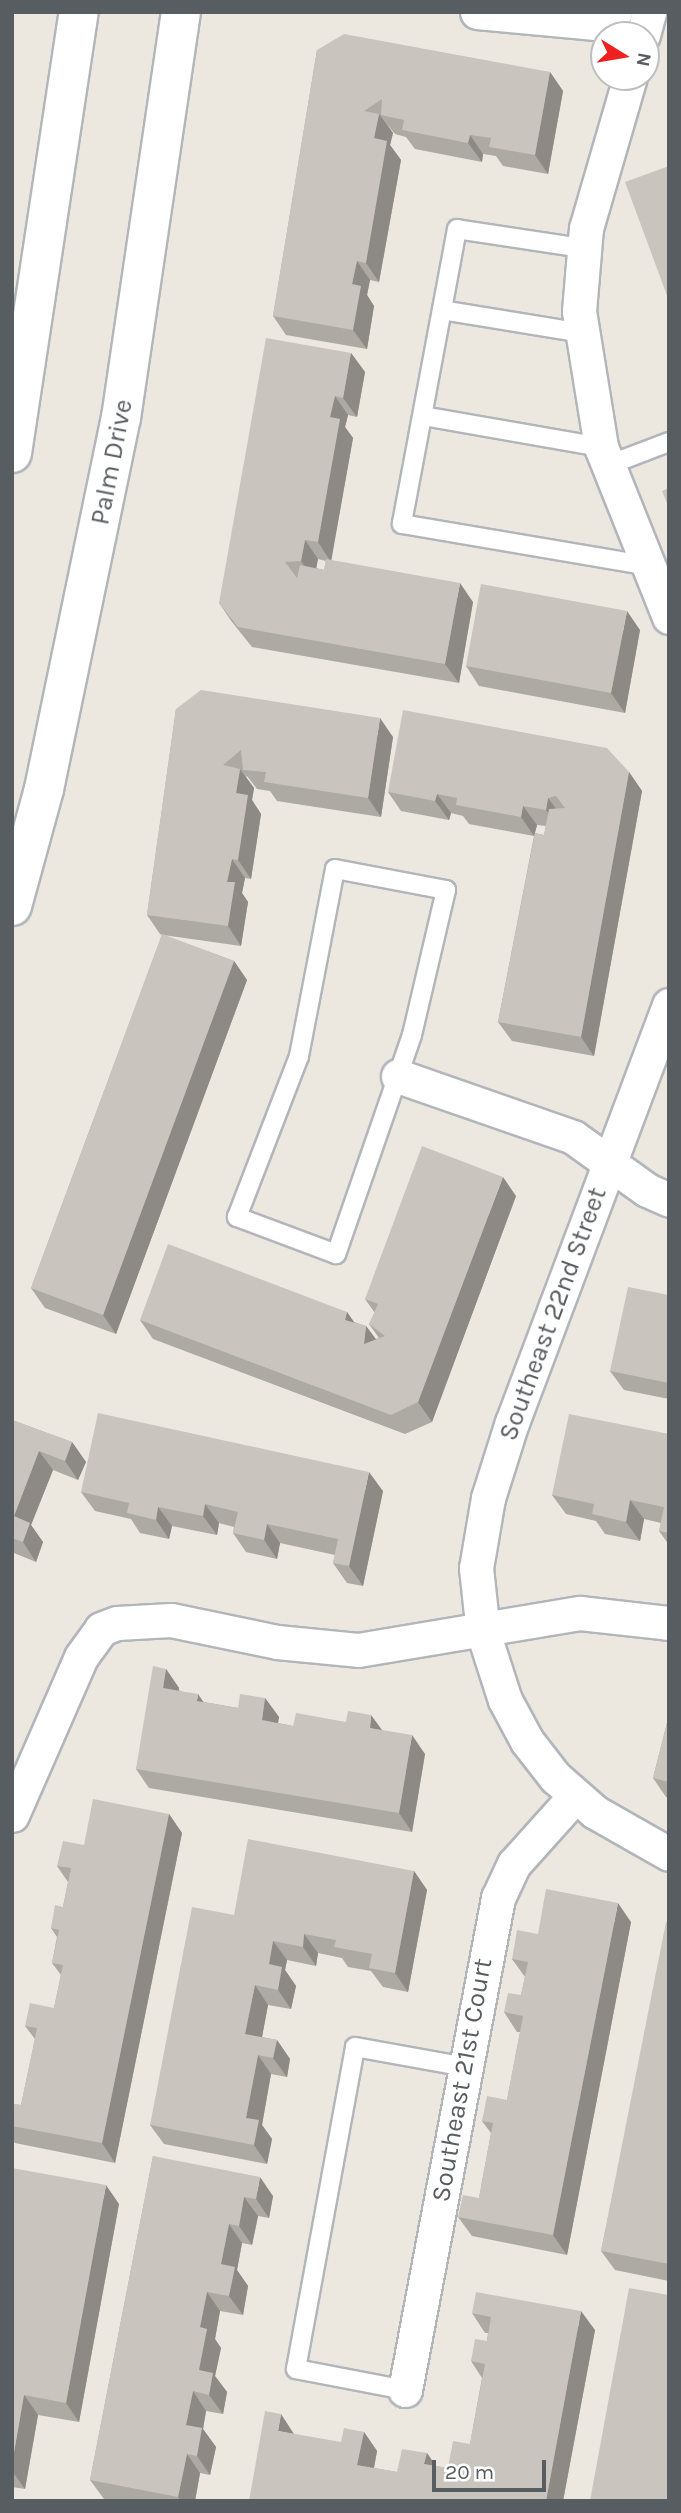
<!DOCTYPE html>
<style>
body{margin:0}
#map{position:relative;width:681px;height:2513px;overflow:hidden;background:#ece8df;font-family:Karla,sans-serif}
div>[style]{position:absolute}
[style*='--x']{left:calc(var(--x)*1px);top:calc(var(--y)*1px);width:calc(var(--w)*1px);rotate:calc(var(--a)*1deg)}
.roads{filter:drop-shadow(2px 0 #b2b6bb) drop-shadow(-2px 0 #b2b6bb) drop-shadow(0 2px #b2b6bb) drop-shadow(0 -2px #b2b6bb)}
.service>*{height:18px;margin:-9px;padding:0 9px;transform-origin:9px;border-radius:9px;background:#fff}
.minor>*{height:33px;margin:-16.5px;padding:0 16.5px;transform-origin:16.5px;border-radius:16.5px;background:#fff}
.secondary>*{height:38px;margin:-19px;padding:0 19px;transform-origin:19px;border-radius:19px;background:#fff}
.wall>*{inset:0;background:#ada9a3}
.shaded-wall>*{inset:0;background:#8d8a85}
.building>*{inset:0;background:#c9c5be}
span{translate:-50% -50%;white-space:nowrap;text-align:center;line-height:1.15;-webkit-text-stroke:5px #fff;paint-order:stroke}
.street-label{font-size:26px;color:#585d61}
.frame{position:absolute;inset:0;border:14px solid #585d61;pointer-events:none}
.north{position:absolute;left:590px;top:21px;width:70px;height:70px;box-sizing:border-box;background:#fff;border:2px solid #bcbec0;border-radius:50%;rotate:101deg;font-size:19px;font-weight:700;line-height:28px;text-align:center;color:#585d61}
.north::after{content:'';display:block;margin:auto;width:24px;height:32px;background:#f12020;clip-path:polygon(50% 0,100% 100%,50% 72%,0 100%)}
.scale{position:absolute;left:432px;top:2460px;width:114px;height:32px;box-sizing:border-box;border:4px solid #585d61;border-top:0;padding-left:9px;font-size:21px;line-height:24px;white-space:nowrap;color:#585d61;-webkit-text-stroke:5px #fff;paint-order:stroke}
</style>
<div id="map">
<div class="roads">
<div class="service">
<i style="--x:582;--y:248;--w:126;--a:-171.4"></i>
<i style="--x:457;--y:229;--w:300;--a:100.6"></i>
<i style="--x:402;--y:524;--w:246;--a:9.6"></i>
<i style="--x:442;--y:310;--w:142;--a:9.3"></i>
<i style="--x:423;--y:416;--w:181;--a:9.9"></i>
<i style="--x:606;--y:466;--w:67;--a:-20.9"></i>
<i style="--x:335;--y:869;--w:113;--a:10.7"></i>
<i style="--x:446;--y:890;--w:149;--a:103.2"></i>
<i style="--x:412;--y:1035;--w:232;--a:109.1"></i>
<i style="--x:336;--y:1254;--w:106;--a:-159.5"></i>
<i style="--x:237;--y:1217;--w:173;--a:-68.9"></i>
<i style="--x:299;--y:1056;--w:190;--a:-79.1"></i>
<i style="--x:405;--y:2390;--w:111;--a:-169.1"></i>
<i style="--x:296;--y:2369;--w:327;--a:-79.6"></i>
<i style="--x:355;--y:2047;--w:113;--a:10.2"></i>
</div>
<div class="minor">
<i style="--x:477;--y:12;--w:119;--a:5.3"></i>
<i style="--x:595;--y:23;--w:23;--a:-29"></i>
<i style="--x:643;--y:35;--w:24;--a:-75"></i>
<i style="--x:630;--y:77;--w:157;--a:106.2"></i>
<i style="--x:586;--y:228;--w:83;--a:94.8"></i>
<i style="--x:579;--y:311;--w:138;--a:80.8"></i>
<i style="--x:601;--y:447;--w:183;--a:68.2"></i>
<i style="--x:669;--y:1005;--w:446;--a:110.6"></i>
<i style="--x:512;--y:1422;--w:80;--a:107.5"></i>
<i style="--x:488;--y:1498;--w:71;--a:99.7"></i>
<i style="--x:476;--y:1568;--w:64;--a:83.8"></i>
<i style="--x:483;--y:1632;--w:71;--a:72.1"></i>
<i style="--x:505;--y:1700;--w:47;--a:61.8"></i>
<i style="--x:527;--y:1741;--w:46;--a:52.1"></i>
<i style="--x:555;--y:1777;--w:53;--a:41.2"></i>
<i style="--x:595;--y:1812;--w:85;--a:29.6"></i>
<i style="--x:398;--y:1076;--w:185;--a:19.2"></i>
<i style="--x:573;--y:1137;--w:91;--a:35.6"></i>
<i style="--x:647;--y:1190;--w:24;--a:24"></i>
<i style="--x:12;--y:1815;--w:172;--a:-66.4"></i>
<i style="--x:81;--y:1657;--w:34;--a:-54"></i>
<i style="--x:101;--y:1629;--w:17;--a:-21"></i>
<i style="--x:117;--y:1623;--w:54;--a:-3.2"></i>
<i style="--x:171;--y:1620;--w:108;--a:11.7"></i>
<i style="--x:277;--y:1642;--w:81;--a:5.6"></i>
<i style="--x:358;--y:1650;--w:225;--a:-9.5"></i>
<i style="--x:580;--y:1613;--w:90;--a:6.4"></i>
<i style="--x:405;--y:2390;--w:501;--a:-79.3"></i>
<i style="--x:498;--y:1898;--w:38;--a:-65"></i>
<i style="--x:514;--y:1864;--w:91;--a:-48.1"></i>
</div>
<div class="secondary">
<i style="--x:12;--y:453;--w:446;--a:-81.4"></i>
<i style="--x:12;--y:906;--w:121;--a:-74.7"></i>
<i style="--x:44;--y:789;--w:379;--a:-78.3"></i>
<i style="--x:121;--y:418;--w:410;--a:-81.6"></i>
</div>
</div>
<div class="wall">
<i style="clip-path:polygon(317px 50px,550px 72px,563px 91px,548px 174px,503px 166px,496px 156px,483px 154px,482px 162px,415px 149px,406px 137px,395px 134px,387px 124px,393px 133px,390px 145px,401px 160px,379px 282px,370px 280px,367px 295px,374px 306px,367px 349px,286px 335px,273px 316px)"></i>
<i style="clip-path:polygon(evenodd,351px 353px,365px 372px,357px 417px,348px 415px,345px 427px,353px 438px,331px 560px,473px 602px,459px 683px,252px 647px,232px 622px,219px 603px,351px 353px,318px 559px,326px 561px,324px 570px,316px 568px,318px 559px)"></i>
<i style="clip-path:polygon(640px 630px,625px 713px,479px 686px,466px 666px)"></i>
<i style="clip-path:polygon(176px 709px,393px 737px,381px 817px,277px 801px,270px 791px,257px 789px,247px 776px,246px 777px,254px 788px,252px 800px,261px 814px,251px 879px,245px 878px,242px 893px,248px 902px,241px 946px,163px 935px,234px 961px,247px 980px,116px 1334px,45px 1308px,31px 1288px,162px 935px,160px 934px,147px 915px)"></i>
<i style="clip-path:polygon(evenodd,629px 772px,642px 791px,594px 1056px,512px 1041px,498px 1022px,534px 836px,469px 824px,463px 816px,451px 813px,449px 820px,401px 811px,388px 792px,629px 772px,537px 825px,546px 826px,544px 835px,535px 833px,537px 825px)"></i>
<i style="clip-path:polygon(516px 1196px,432px 1422px,405px 1434px,153px 1339px,140px 1320px,347px 1312px,354px 1322px,366px 1326px,376px 1339px,379px 1338px,369px 1324px,375px 1313px,365px 1299px)"></i>
<i style="clip-path:polygon(669px 1295px,669px 1399px,624px 1390px,610px 1371px)"></i>
<i style="clip-path:polygon(12px 1420px,72px 1442px,86px 1462px,78px 1480px,53px 1470px,31px 1525px,43px 1542px,36px 1562px,14px 1553px,12px 1557px)"></i>
<i style="clip-path:polygon(669px 1434px,669px 1545px,659px 1531px,661px 1523px,644px 1519px,640px 1541px,605px 1534px,596px 1521px,566px 1514px,552px 1495px)"></i>
<i style="clip-path:polygon(383px 1491px,363px 1586px,347px 1583px,333px 1563px,335px 1555px,280px 1543px,277px 1559px,246px 1552px,233px 1533px,234px 1527px,219px 1523px,217px 1535px,172px 1526px,169px 1539px,140px 1533px,131px 1519px,95px 1511px,81px 1492px)"></i>
<i style="clip-path:polygon(166px 1669px,179px 1688px,179px 1690px,204px 1702px,238px 1708px,265px 1698px,279px 1717px,278px 1723px,293px 1726px,382px 1730px,425px 1754px,412px 1832px,149px 1788px,136px 1769px)"></i>
<i style="clip-path:polygon(669px 1715px,669px 1798px,666px 1797px,653px 1778px)"></i>
<i style="clip-path:polygon(169px 1814px,182px 1833px,115px 2163px,15px 2143px,12px 2139px,12px 2104px,21px 2105px,35px 2039px,25px 2026px,54px 2008px,61px 1975px,52px 1963px,57px 1937px,51px 1928px,63px 1907px,68px 1882px,57px 1866px,84px 1845px)"></i>
<i style="clip-path:polygon(414px 1871px,427px 1890px,408px 1992px,383px 1987px,371px 1971px,348px 1967px,342px 1958px,318px 1953px,316px 1966px,287px 1960px,285px 1970px,296px 1986px,291px 2009px,268px 2005px,262px 2037px,277px 2040px,290px 2059px,287px 2077px,271px 2074px,262px 2125px,272px 2139px,267px 2164px,164px 2144px,150px 2125px,234px 1915px)"></i>
<i style="clip-path:polygon(631px 1922px,567px 2255px,472px 2236px,458px 2217px,479px 2198px,491px 2133px,482px 2121px,507px 2100px,520px 2032px,517px 2032px,504px 2012px,521px 1995px,525px 1977px,512px 1959px,538px 1934px)"></i>
<i style="clip-path:polygon(669px 1923px,669px 2281px,615px 2270px,601px 2251px)"></i>
<i style="clip-path:polygon(153px 2156px,273px 2196px,269px 2218px,258px 2216px,252px 2245px,242px 2243px,237px 2270px,248px 2286px,243px 2315px,220px 2311px,215px 2339px,221px 2348px,215px 2376px,227px 2392px,223px 2414px,206px 2411px,203px 2429px,216px 2447px,210px 2475px,200px 2473px,195px 2501px,112px 2501px,104px 2499px,90px 2480px)"></i>
<i style="clip-path:polygon(12px 2168px,119px 2204px,79px 2422px,38px 2415px,25px 2489px,12px 2487px)"></i>
<i style="clip-path:polygon(472px 2313px,595px 2330px,563px 2501px,249px 2501px,341px 2442px,364px 2432px,377px 2451px,374px 2468px,397px 2472px,427px 2453px,435px 2466px,448px 2468px,470px 2444px,482px 2378px,471px 2361px,487px 2341px,488px 2333px,485px 2333px)"></i>
</div>
<div class="shaded-wall">
<i style="clip-path:polygon(550px 72px,563px 91px,548px 174px,535px 155px)"></i>
<i style="clip-path:polygon(379px 114px,393px 133px,390px 145px,401px 160px,379px 282px,366px 263px,374px 138px)"></i>
<i style="clip-path:polygon(470px 135px,483px 154px,482px 162px,468px 143px)"></i>
<i style="clip-path:polygon(357px 261px,370px 280px,367px 295px,374px 306px,367px 349px,353px 330px,352px 284px)"></i>
<i style="clip-path:polygon(351px 353px,365px 372px,357px 417px,343px 398px)"></i>
<i style="clip-path:polygon(335px 396px,348px 415px,345px 427px,353px 438px,331px 562px,318px 542px,330px 417px)"></i>
<i style="clip-path:polygon(305px 540px,318px 559px,314px 580px,301px 561px)"></i>
<i style="clip-path:polygon(460px 583px,473px 602px,459px 683px,445px 664px)"></i>
<i style="clip-path:polygon(627px 611px,640px 630px,625px 713px,611px 693px)"></i>
<i style="clip-path:polygon(380px 718px,393px 737px,381px 817px,368px 798px)"></i>
<i style="clip-path:polygon(240px 769px,254px 788px,252px 800px,261px 814px,251px 879px,238px 860px,236px 793px)"></i>
<i style="clip-path:polygon(629px 772px,642px 791px,594px 1056px,581px 1037px)"></i>
<i style="clip-path:polygon(437px 794px,451px 813px,449px 820px,435px 801px)"></i>
<i style="clip-path:polygon(548px 798px,562px 817px,560px 829px,546px 810px)"></i>
<i style="clip-path:polygon(523px 806px,537px 825px,534px 836px,521px 817px)"></i>
<i style="clip-path:polygon(232px 859px,245px 878px,242px 893px,248px 902px,241px 946px,228px 926px,227px 882px)"></i>
<i style="clip-path:polygon(234px 961px,247px 980px,116px 1334px,103px 1315px)"></i>
<i style="clip-path:polygon(503px 1177px,516px 1196px,432px 1422px,418px 1402px)"></i>
<i style="clip-path:polygon(347px 1312px,360px 1331px,345px 1320px)"></i>
<i style="clip-path:polygon(366px 1326px,380px 1345px,364px 1344px)"></i>
<i style="clip-path:polygon(72px 1442px,86px 1462px,78px 1480px,65px 1461px)"></i>
<i style="clip-path:polygon(39px 1451px,53px 1470px,31px 1525px,43px 1542px,36px 1562px,23px 1542px,14px 1516px)"></i>
<i style="clip-path:polygon(369px 1472px,383px 1491px,363px 1586px,349px 1566px)"></i>
<i style="clip-path:polygon(630px 1500px,644px 1519px,640px 1541px,626px 1522px)"></i>
<i style="clip-path:polygon(205px 1504px,219px 1523px,217px 1535px,203px 1516px)"></i>
<i style="clip-path:polygon(158px 1507px,172px 1526px,169px 1539px,156px 1520px)"></i>
<i style="clip-path:polygon(267px 1524px,280px 1543px,277px 1559px,264px 1540px)"></i>
<i style="clip-path:polygon(166px 1669px,179px 1688px,176px 1707px,163px 1688px)"></i>
<i style="clip-path:polygon(198px 1694px,211px 1713px,197px 1701px)"></i>
<i style="clip-path:polygon(265px 1698px,279px 1717px,275px 1740px,262px 1720px)"></i>
<i style="clip-path:polygon(371px 1715px,385px 1734px,370px 1728px)"></i>
<i style="clip-path:polygon(412px 1735px,425px 1754px,412px 1832px,399px 1813px)"></i>
<i style="clip-path:polygon(169px 1814px,182px 1833px,115px 2163px,102px 2143px)"></i>
<i style="clip-path:polygon(414px 1871px,427px 1890px,408px 1992px,395px 1973px)"></i>
<i style="clip-path:polygon(618px 1903px,631px 1922px,567px 2255px,553px 2235px)"></i>
<i style="clip-path:polygon(304px 1934px,318px 1953px,316px 1966px,303px 1947px)"></i>
<i style="clip-path:polygon(273px 1941px,287px 1960px,285px 1970px,296px 1986px,291px 2009px,278px 1990px,269px 1964px)"></i>
<i style="clip-path:polygon(255px 1985px,268px 2005px,259px 2053px,245px 2034px)"></i>
<i style="clip-path:polygon(277px 2040px,290px 2059px,287px 2077px,273px 2058px)"></i>
<i style="clip-path:polygon(258px 2055px,271px 2074px,262px 2125px,272px 2139px,267px 2164px,254px 2145px,246px 2118px)"></i>
<i style="clip-path:polygon(260px 2177px,273px 2196px,269px 2218px,256px 2199px)"></i>
<i style="clip-path:polygon(106px 2185px,119px 2204px,79px 2422px,66px 2403px)"></i>
<i style="clip-path:polygon(244px 2197px,258px 2216px,252px 2245px,239px 2226px)"></i>
<i style="clip-path:polygon(229px 2224px,242px 2243px,237px 2270px,248px 2286px,243px 2315px,229px 2296px,221px 2264px)"></i>
<i style="clip-path:polygon(207px 2292px,220px 2311px,215px 2339px,221px 2348px,215px 2376px,227px 2392px,223px 2414px,209px 2395px,199px 2370px,200px 2327px)"></i>
<i style="clip-path:polygon(581px 2311px,595px 2330px,563px 2501px,546px 2501px)"></i>
<i style="clip-path:polygon(193px 2391px,206px 2411px,203px 2429px,216px 2447px,210px 2475px,197px 2456px,186px 2425px)"></i>
<i style="clip-path:polygon(24px 2395px,38px 2415px,25px 2489px,12px 2471px,12px 2464px)"></i>
<i style="clip-path:polygon(281px 2414px,294px 2434px,278px 2431px)"></i>
<i style="clip-path:polygon(364px 2432px,377px 2451px,371px 2484px,357px 2465px)"></i>
<i style="clip-path:polygon(427px 2453px,440px 2472px,424px 2464px)"></i>
<i style="clip-path:polygon(187px 2454px,200px 2473px,195px 2501px,181px 2501px,178px 2497px)"></i>
</div>
<div class="building">
<i style="clip-path:polygon(344px 34px,550px 72px,535px 155px,489px 147px,491px 138px,470px 135px,468px 143px,402px 130px,404px 120px,381px 115px,382px 99px,364px 111px,379px 114px,374px 138px,387px 141px,366px 263px,357px 261px,352px 284px,361px 286px,353px 330px,273px 316px,317px 50px)"></i>
<i style="clip-path:polygon(669px 166px,669px 301px,625px 182px)"></i>
<i style="clip-path:polygon(266px 338px,351px 353px,343px 398px,335px 396px,330px 417px,340px 419px,318px 542px,305px 540px,301px 561px,285px 562px,297px 578px,300px 565px,324px 570px,326px 559px,460px 583px,445px 664px,238px 627px,219px 603px)"></i>
<i style="clip-path:polygon(669px 488px,669px 508px,662px 491px)"></i>
<i style="clip-path:polygon(481px 584px,627px 611px,611px 693px,466px 666px)"></i>
<i style="clip-path:polygon(201px 690px,380px 718px,368px 798px,264px 782px,266px 772px,243px 770px,241px 750px,223px 765px,240px 769px,236px 793px,248px 795px,238px 860px,232px 859px,227px 882px,235px 882px,228px 926px,147px 915px,176px 709px)"></i>
<i style="clip-path:polygon(403px 710px,607px 748px,629px 772px,581px 1037px,498px 1022px,535px 833px,544px 835px,549px 809px,565px 808px,556px 796px,548px 798px,546px 810px,523px 806px,521px 817px,456px 805px,457px 798px,437px 794px,435px 801px,388px 792px)"></i>
<i style="clip-path:polygon(162px 934px,234px 961px,103px 1315px,31px 1288px)"></i>
<i style="clip-path:polygon(422px 1146px,503px 1177px,418px 1402px,391px 1415px,140px 1320px,168px 1244px,347px 1312px,345px 1320px,366px 1326px,364px 1344px,385px 1336px,369px 1324px,378px 1304px,365px 1299px)"></i>
<i style="clip-path:polygon(628px 1287px,669px 1295px,669px 1383px,610px 1371px)"></i>
<i style="clip-path:polygon(98px 1413px,369px 1472px,349px 1566px,333px 1563px,338px 1539px,267px 1524px,264px 1540px,233px 1533px,238px 1512px,205px 1504px,203px 1516px,158px 1507px,156px 1520px,127px 1513px,129px 1503px,81px 1492px)"></i>
<i style="clip-path:polygon(569px 1414px,669px 1434px,669px 1533px,659px 1531px,664px 1507px,630px 1500px,626px 1522px,592px 1514px,594px 1504px,552px 1495px)"></i>
<i style="clip-path:polygon(12px 1420px,72px 1442px,65px 1461px,39px 1451px,14px 1516px,30px 1523px,23px 1542px,12px 1538px)"></i>
<i style="clip-path:polygon(153px 1666px,166px 1669px,163px 1688px,198px 1694px,197px 1701px,238px 1708px,240px 1694px,265px 1698px,262px 1720px,293px 1726px,296px 1713px,346px 1722px,348px 1711px,371px 1715px,370px 1728px,412px 1735px,399px 1813px,136px 1769px)"></i>
<i style="clip-path:polygon(669px 1715px,669px 1782px,653px 1778px)"></i>
<i style="clip-path:polygon(93px 1799px,169px 1814px,102px 2143px,12px 2126px,12px 2104px,21px 2105px,37px 2028px,25px 2026px,30px 2003px,54px 2008px,63px 1965px,52px 1963px,59px 1930px,51px 1928px,55px 1905px,63px 1907px,71px 1868px,57px 1866px,63px 1841px,84px 1845px)"></i>
<i style="clip-path:polygon(248px 1839px,414px 1871px,395px 1973px,369px 1968px,372px 1954px,334px 1947px,336px 1940px,304px 1934px,303px 1947px,273px 1941px,269px 1964px,282px 1967px,278px 1990px,255px 1985px,245px 2034px,277px 2040px,273px 2058px,258px 2055px,246px 2118px,259px 2120px,254px 2145px,150px 2125px,192px 1907px,234px 1915px)"></i>
<i style="clip-path:polygon(546px 1889px,618px 1903px,553px 2235px,458px 2217px,463px 2195px,479px 2198px,493px 2123px,482px 2121px,487px 2096px,507px 2100px,523px 2016px,504px 2012px,508px 1993px,521px 1995px,528px 1962px,512px 1959px,517px 1930px,538px 1934px)"></i>
<i style="clip-path:polygon(666px 1922px,669px 1923px,669px 2264px,601px 2251px)"></i>
<i style="clip-path:polygon(153px 2156px,260px 2177px,256px 2199px,244px 2197px,239px 2226px,229px 2224px,221px 2264px,235px 2267px,229px 2296px,207px 2292px,200px 2327px,207px 2329px,199px 2370px,213px 2373px,209px 2395px,193px 2391px,186px 2425px,202px 2428px,197px 2456px,187px 2454px,178px 2497px,90px 2480px)"></i>
<i style="clip-path:polygon(12px 2168px,106px 2185px,66px 2403px,24px 2395px,12px 2464px)"></i>
<i style="clip-path:polygon(629px 2288px,669px 2295px,669px 2501px,590px 2501px)"></i>
<i style="clip-path:polygon(476px 2292px,581px 2311px,546px 2501px,249px 2501px,265px 2411px,281px 2414px,278px 2431px,341px 2442px,344px 2428px,364px 2432px,357px 2465px,397px 2472px,402px 2449px,427px 2453px,424px 2464px,448px 2468px,453px 2441px,470px 2444px,485px 2364px,471px 2361px,475px 2339px,487px 2341px,491px 2317px,472px 2313px)"></i>
</div>
<div class="street-label">
<span style="left:112px;top:462px;rotate:-79deg">Palm Drive</span>
<span style="left:553px;top:1314px;rotate:-70deg">Southeast 22nd Street</span>
<span style="left:462px;top:2080px;rotate:-80deg">Southeast 21st Court</span>
</div>
<div class="frame"></div>
<div class="north">N</div>
<div class="scale">20 m</div>
</div>
